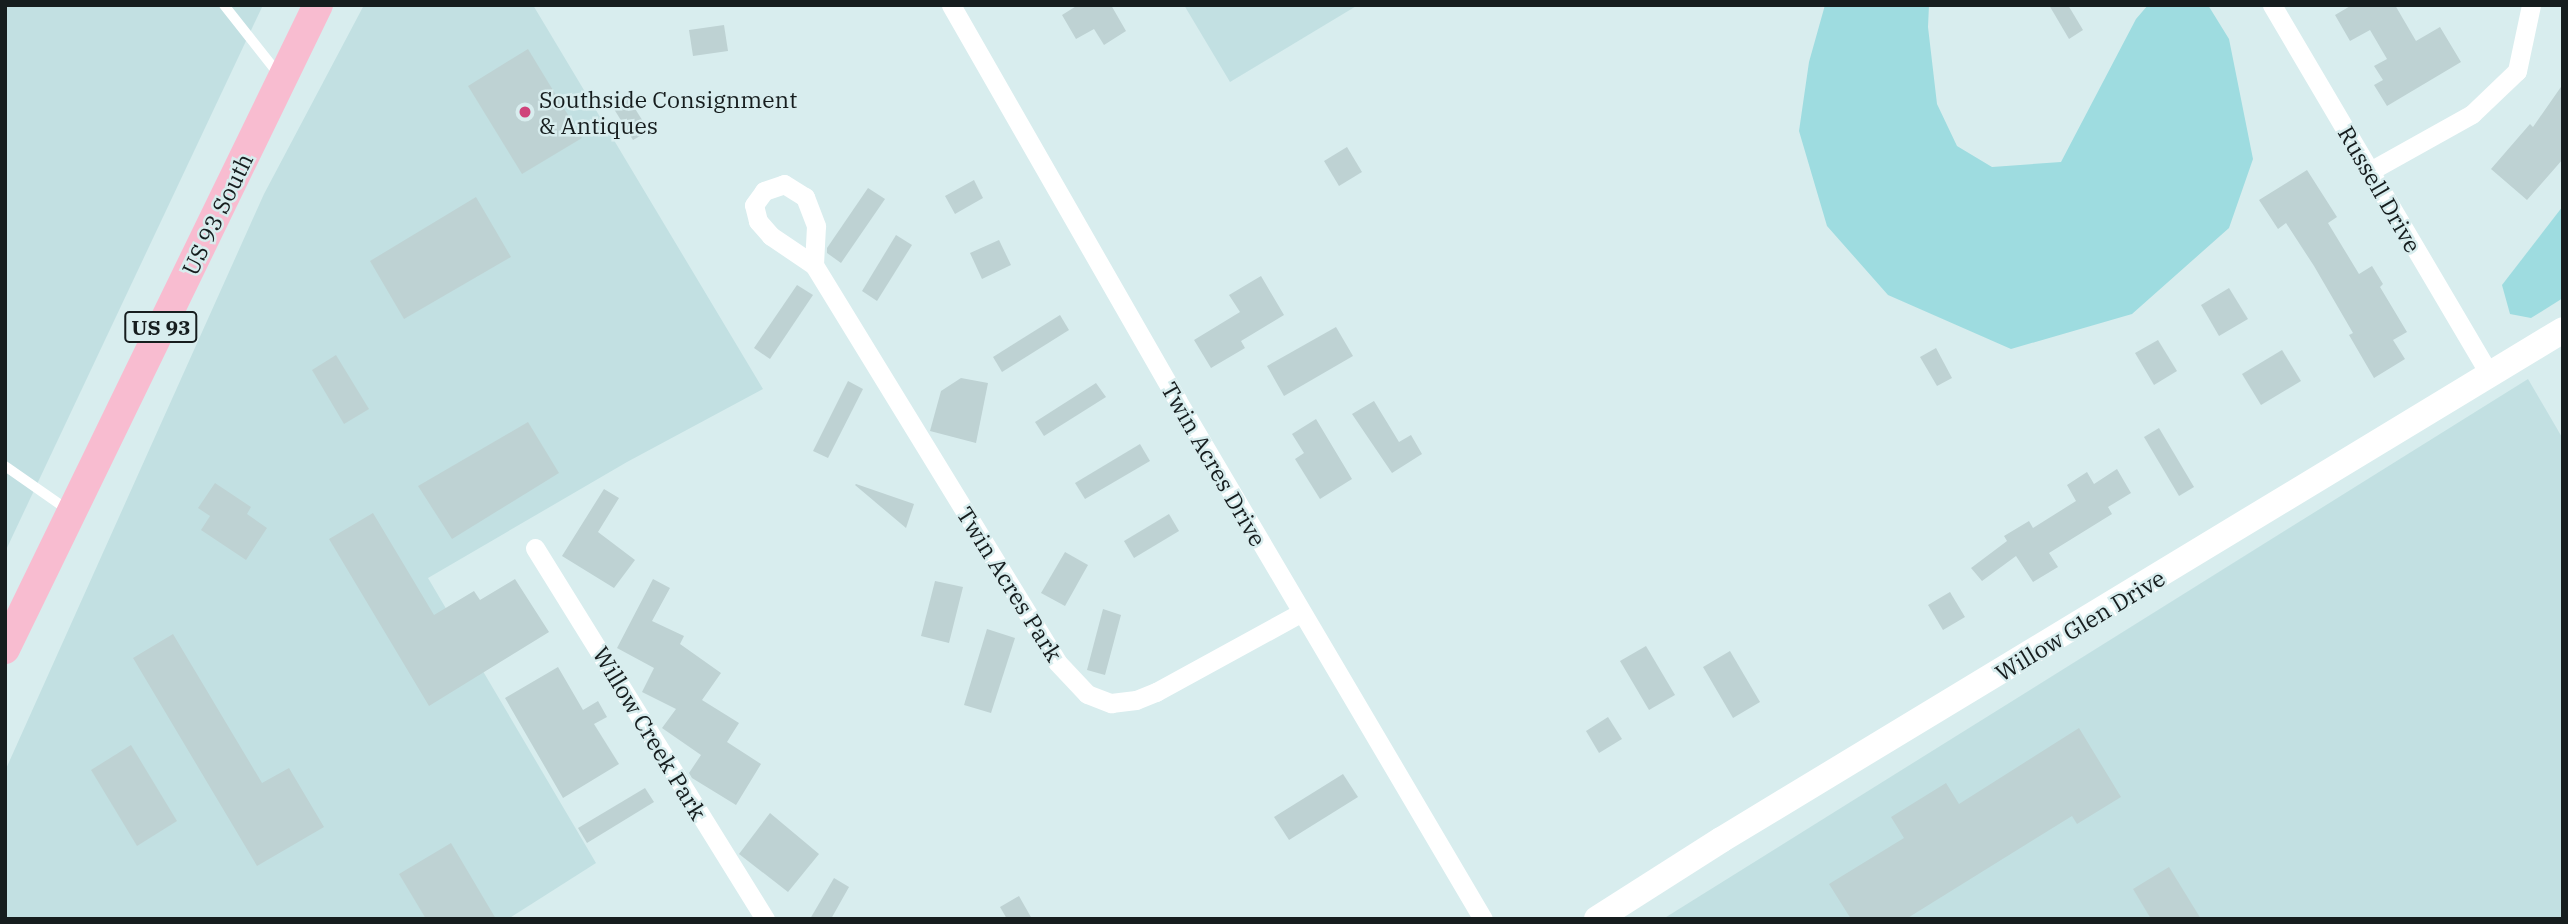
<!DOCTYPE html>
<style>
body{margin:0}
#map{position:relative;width:2568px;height:924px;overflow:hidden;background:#d8edee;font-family:"IBM Plex Serif",serif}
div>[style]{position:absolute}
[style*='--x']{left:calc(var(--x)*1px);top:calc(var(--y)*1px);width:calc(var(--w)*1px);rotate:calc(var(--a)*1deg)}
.built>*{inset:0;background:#c2e0e2}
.water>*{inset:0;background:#9edce0}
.building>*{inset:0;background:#bed2d3}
.lane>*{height:10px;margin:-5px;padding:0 5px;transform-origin:5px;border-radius:5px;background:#fff}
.street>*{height:19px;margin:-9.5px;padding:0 9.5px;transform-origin:9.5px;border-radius:9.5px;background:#fff}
.secondary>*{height:26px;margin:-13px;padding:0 13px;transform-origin:13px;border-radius:13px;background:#fff}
.primary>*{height:30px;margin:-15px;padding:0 15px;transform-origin:15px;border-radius:15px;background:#f8bcd0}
.dots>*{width:19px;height:19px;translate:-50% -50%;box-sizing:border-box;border:4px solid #d8edee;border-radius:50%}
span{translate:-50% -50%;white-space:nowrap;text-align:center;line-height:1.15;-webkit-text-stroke:5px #d8edee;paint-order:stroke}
.shield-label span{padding:2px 5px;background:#d8edee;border:2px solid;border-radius:5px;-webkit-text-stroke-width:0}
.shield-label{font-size:21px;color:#161d1e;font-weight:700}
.poi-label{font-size:23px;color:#161d1e}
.left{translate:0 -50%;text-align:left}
.street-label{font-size:23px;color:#161d1e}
.frame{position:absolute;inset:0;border:7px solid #161d1e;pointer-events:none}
</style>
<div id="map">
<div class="built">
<i style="clip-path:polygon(5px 5px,263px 5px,5px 552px)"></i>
<i style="clip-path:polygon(364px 5px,533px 5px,763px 389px,627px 462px,428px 578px,596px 863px,508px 919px,5px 919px,5px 771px,264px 194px)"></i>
<i style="clip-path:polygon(1184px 5px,1358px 5px,1230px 82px)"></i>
<i style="clip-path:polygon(2528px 379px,2563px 439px,2563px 919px,1663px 919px)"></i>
</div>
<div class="water">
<i style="clip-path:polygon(1825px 5px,1929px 5px,1928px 27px,1937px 104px,1957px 146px,1992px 167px,2061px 162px,2136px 19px,2148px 5px,2208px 5px,2229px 39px,2253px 159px,2229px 228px,2132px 314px,2011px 349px,1888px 295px,1827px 226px,1799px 131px,1809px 62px)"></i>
<i style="clip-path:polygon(2563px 206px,2563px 298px,2531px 318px,2510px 314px,2502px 285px)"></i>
</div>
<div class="building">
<i style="clip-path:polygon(1078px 5px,1111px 5px,1126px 31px,1104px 45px,1094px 29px,1076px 39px,1062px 15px)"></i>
<i style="clip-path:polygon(2049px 5px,2068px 5px,2083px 30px,2069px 39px)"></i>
<i style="clip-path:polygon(2352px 5px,2395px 5px,2416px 41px,2440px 27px,2461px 62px,2387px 106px,2374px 85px,2383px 80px,2374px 66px,2387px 59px,2370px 30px,2350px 41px,2335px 15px)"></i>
<i style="clip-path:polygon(724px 25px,728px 51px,693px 56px,689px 30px)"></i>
<i style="clip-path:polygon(528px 49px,582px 138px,522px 174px,468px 86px)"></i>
<i style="clip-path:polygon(2563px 84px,2563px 159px,2527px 200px,2491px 169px,2530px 124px,2533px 127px)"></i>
<i style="clip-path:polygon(629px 99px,649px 131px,633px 140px,614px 109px)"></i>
<i style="clip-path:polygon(1347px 147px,1362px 172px,1339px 186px,1324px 161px)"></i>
<i style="clip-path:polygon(2307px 170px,2337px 217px,2328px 223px,2359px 274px,2372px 266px,2383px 284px,2380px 287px,2407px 332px,2393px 340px,2405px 359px,2374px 378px,2349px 335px,2353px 333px,2314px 266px,2286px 223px,2278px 229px,2259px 200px)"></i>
<i style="clip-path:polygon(974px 180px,983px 198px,955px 214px,945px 196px)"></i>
<i style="clip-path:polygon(868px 188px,885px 199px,841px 263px,827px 253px,827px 248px)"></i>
<i style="clip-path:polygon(476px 197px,511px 257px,404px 319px,370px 261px)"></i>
<i style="clip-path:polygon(896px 235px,912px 245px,877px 301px,862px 291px)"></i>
<i style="clip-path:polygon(999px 240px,1011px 265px,982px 279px,970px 253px)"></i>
<i style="clip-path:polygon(1261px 276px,1284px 315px,1241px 341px,1245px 348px,1211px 368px,1194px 340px,1240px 312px,1229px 295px)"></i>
<i style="clip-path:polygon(797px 285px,813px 295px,770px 359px,754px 348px)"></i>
<i style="clip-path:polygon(2229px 288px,2248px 319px,2219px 336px,2201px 305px)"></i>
<i style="clip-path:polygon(1060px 315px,1069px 330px,1002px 372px,993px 357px)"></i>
<i style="clip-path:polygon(1336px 327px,1353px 356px,1284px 396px,1267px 366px)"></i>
<i style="clip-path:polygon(2158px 340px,2177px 371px,2154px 385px,2135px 353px)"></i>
<i style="clip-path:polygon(1936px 348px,1952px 378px,1937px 386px,1920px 357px)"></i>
<i style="clip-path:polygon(2282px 350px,2301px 381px,2261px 405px,2242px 374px)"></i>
<i style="clip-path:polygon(336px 355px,369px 409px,344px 424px,312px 370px)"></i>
<i style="clip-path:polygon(961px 378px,988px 383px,976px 443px,930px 431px,941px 391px)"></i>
<i style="clip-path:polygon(848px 381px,863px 389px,828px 458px,813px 451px)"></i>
<i style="clip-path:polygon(1096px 383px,1106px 397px,1044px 436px,1035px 422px)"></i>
<i style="clip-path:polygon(1374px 401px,1399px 442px,1411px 435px,1422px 454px,1392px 473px,1352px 414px)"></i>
<i style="clip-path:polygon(1316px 419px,1352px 479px,1320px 499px,1295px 459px,1304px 453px,1292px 434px)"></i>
<i style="clip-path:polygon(528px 422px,559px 473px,452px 539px,418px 486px)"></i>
<i style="clip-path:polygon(2159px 428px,2194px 487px,2179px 496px,2144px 437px)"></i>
<i style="clip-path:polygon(1140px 444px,1150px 461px,1085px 499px,1075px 483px)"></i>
<i style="clip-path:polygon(2117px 469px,2131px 493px,2108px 507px,2112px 514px,2049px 553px,2058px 567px,2033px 582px,2016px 556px,1982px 581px,1971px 568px,2007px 541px,2004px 536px,2029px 521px,2033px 528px,2076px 501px,2067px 485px,2087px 472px,2094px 484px)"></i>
<i style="clip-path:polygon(215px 483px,251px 507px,247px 514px,267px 528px,246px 560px,201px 530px,210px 516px,198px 508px)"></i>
<i style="clip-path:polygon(856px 484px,914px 504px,906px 528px,855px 485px)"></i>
<i style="clip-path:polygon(604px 489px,619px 498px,598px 532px,635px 560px,614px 588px,562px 556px)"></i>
<i style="clip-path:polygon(373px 513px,434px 615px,474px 591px,480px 600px,515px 579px,549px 632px,429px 706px,329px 539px)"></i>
<i style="clip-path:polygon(1169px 514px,1179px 531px,1134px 558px,1124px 541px)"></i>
<i style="clip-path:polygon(1065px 552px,1088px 565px,1065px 606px,1041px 593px)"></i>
<i style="clip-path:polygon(653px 579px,670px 588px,652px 621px,684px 636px,680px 644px,721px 673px,702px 700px,739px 723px,727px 742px,761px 764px,736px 805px,692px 778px,689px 773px,701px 755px,662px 728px,676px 709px,642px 692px,654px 668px,617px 648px)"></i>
<i style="clip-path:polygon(935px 581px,963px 587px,949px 643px,921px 636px)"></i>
<i style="clip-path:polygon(1950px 592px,1965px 617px,1943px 630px,1928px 605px)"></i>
<i style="clip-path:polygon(1103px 609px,1121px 615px,1105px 675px,1087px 670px)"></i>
<i style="clip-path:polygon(987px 629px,1015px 638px,991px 713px,964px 705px)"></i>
<i style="clip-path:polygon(173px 634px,262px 783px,289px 768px,324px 827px,257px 866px,133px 658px)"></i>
<i style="clip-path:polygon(1646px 646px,1675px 695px,1649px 710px,1620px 661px)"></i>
<i style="clip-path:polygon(1730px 651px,1760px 702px,1733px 718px,1703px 667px)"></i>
<i style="clip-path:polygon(558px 667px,583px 710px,598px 701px,607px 717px,594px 724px,619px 764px,563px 798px,505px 698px)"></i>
<i style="clip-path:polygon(1608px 717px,1622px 739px,1599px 753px,1586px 731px)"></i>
<i style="clip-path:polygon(2079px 728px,2121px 797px,2077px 824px,2072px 816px,1906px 919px,1851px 919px,1829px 884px,1904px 838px,1891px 817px,1946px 783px,1959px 804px)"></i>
<i style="clip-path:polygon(131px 745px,177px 821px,137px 846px,91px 770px)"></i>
<i style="clip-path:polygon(1343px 774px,1358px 797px,1289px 840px,1274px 817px)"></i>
<i style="clip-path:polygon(645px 788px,654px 802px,587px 843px,578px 828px)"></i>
<i style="clip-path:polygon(770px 813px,819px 854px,788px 892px,739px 854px)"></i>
<i style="clip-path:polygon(451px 843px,496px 919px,426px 919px,399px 874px)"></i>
<i style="clip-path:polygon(2169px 867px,2201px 919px,2151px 919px,2133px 889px)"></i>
<i style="clip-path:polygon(834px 878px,849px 887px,831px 919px,810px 919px)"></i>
<i style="clip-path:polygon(1019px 896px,1032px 919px,1007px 919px,1000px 907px)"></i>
</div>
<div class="lane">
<i style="--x:224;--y:5;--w:90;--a:51.7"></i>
<i style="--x:5;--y:466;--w:77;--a:34.9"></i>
</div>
<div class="street">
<i style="--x:951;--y:5;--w:455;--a:60.2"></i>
<i style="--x:1177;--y:400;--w:602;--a:59.48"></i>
<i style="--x:2272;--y:5;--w:428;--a:59.5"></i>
<i style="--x:2370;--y:171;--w:117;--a:-29.2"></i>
<i style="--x:2472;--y:114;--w:62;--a:-43.7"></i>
<i style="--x:2517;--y:71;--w:67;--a:-78"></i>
<i style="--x:814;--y:265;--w:52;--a:-146"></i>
<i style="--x:771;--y:236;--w:20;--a:-131"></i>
<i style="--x:758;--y:221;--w:16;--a:-104"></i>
<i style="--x:754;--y:205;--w:17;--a:-54"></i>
<i style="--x:764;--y:191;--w:21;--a:-19"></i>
<i style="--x:784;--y:184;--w:25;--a:32"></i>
<i style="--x:805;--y:197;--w:31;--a:69"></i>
<i style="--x:816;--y:226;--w:39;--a:93"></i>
<i style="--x:814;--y:265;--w:465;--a:58.5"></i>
<i style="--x:1057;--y:662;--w:44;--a:46.8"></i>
<i style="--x:1087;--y:694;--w:26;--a:21"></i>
<i style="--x:1111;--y:703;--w:25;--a:-7"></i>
<i style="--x:1136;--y:700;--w:22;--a:-22"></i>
<i style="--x:1156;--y:692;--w:166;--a:-28.7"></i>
<i style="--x:535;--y:548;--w:437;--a:58.2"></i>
</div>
<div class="secondary">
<i style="--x:1597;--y:919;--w:147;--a:-32.5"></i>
<i style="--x:1721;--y:840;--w:984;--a:-31.2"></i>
</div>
<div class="primary">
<i style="--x:5;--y:649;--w:716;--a:-64.08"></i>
</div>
<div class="dots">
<i style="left:525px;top:112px;background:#cf447b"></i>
</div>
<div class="shield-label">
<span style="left:161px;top:327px">US 93</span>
</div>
<div class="poi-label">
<span class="left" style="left:539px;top:112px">Southside Consignment<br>&amp; Antiques</span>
</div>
<div class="street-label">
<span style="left:2380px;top:189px;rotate:60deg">Russell Drive</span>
<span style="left:217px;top:214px;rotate:-64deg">US 93 South</span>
<span style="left:1214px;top:464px;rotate:60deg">Twin Acres Drive</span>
<span style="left:1010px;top:584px;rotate:58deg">Twin Acres Park</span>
<span style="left:2080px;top:625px;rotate:-31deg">Willow Glen Drive</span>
<span style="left:650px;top:733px;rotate:59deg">Willow Creek Park</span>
</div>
<div class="frame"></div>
</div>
